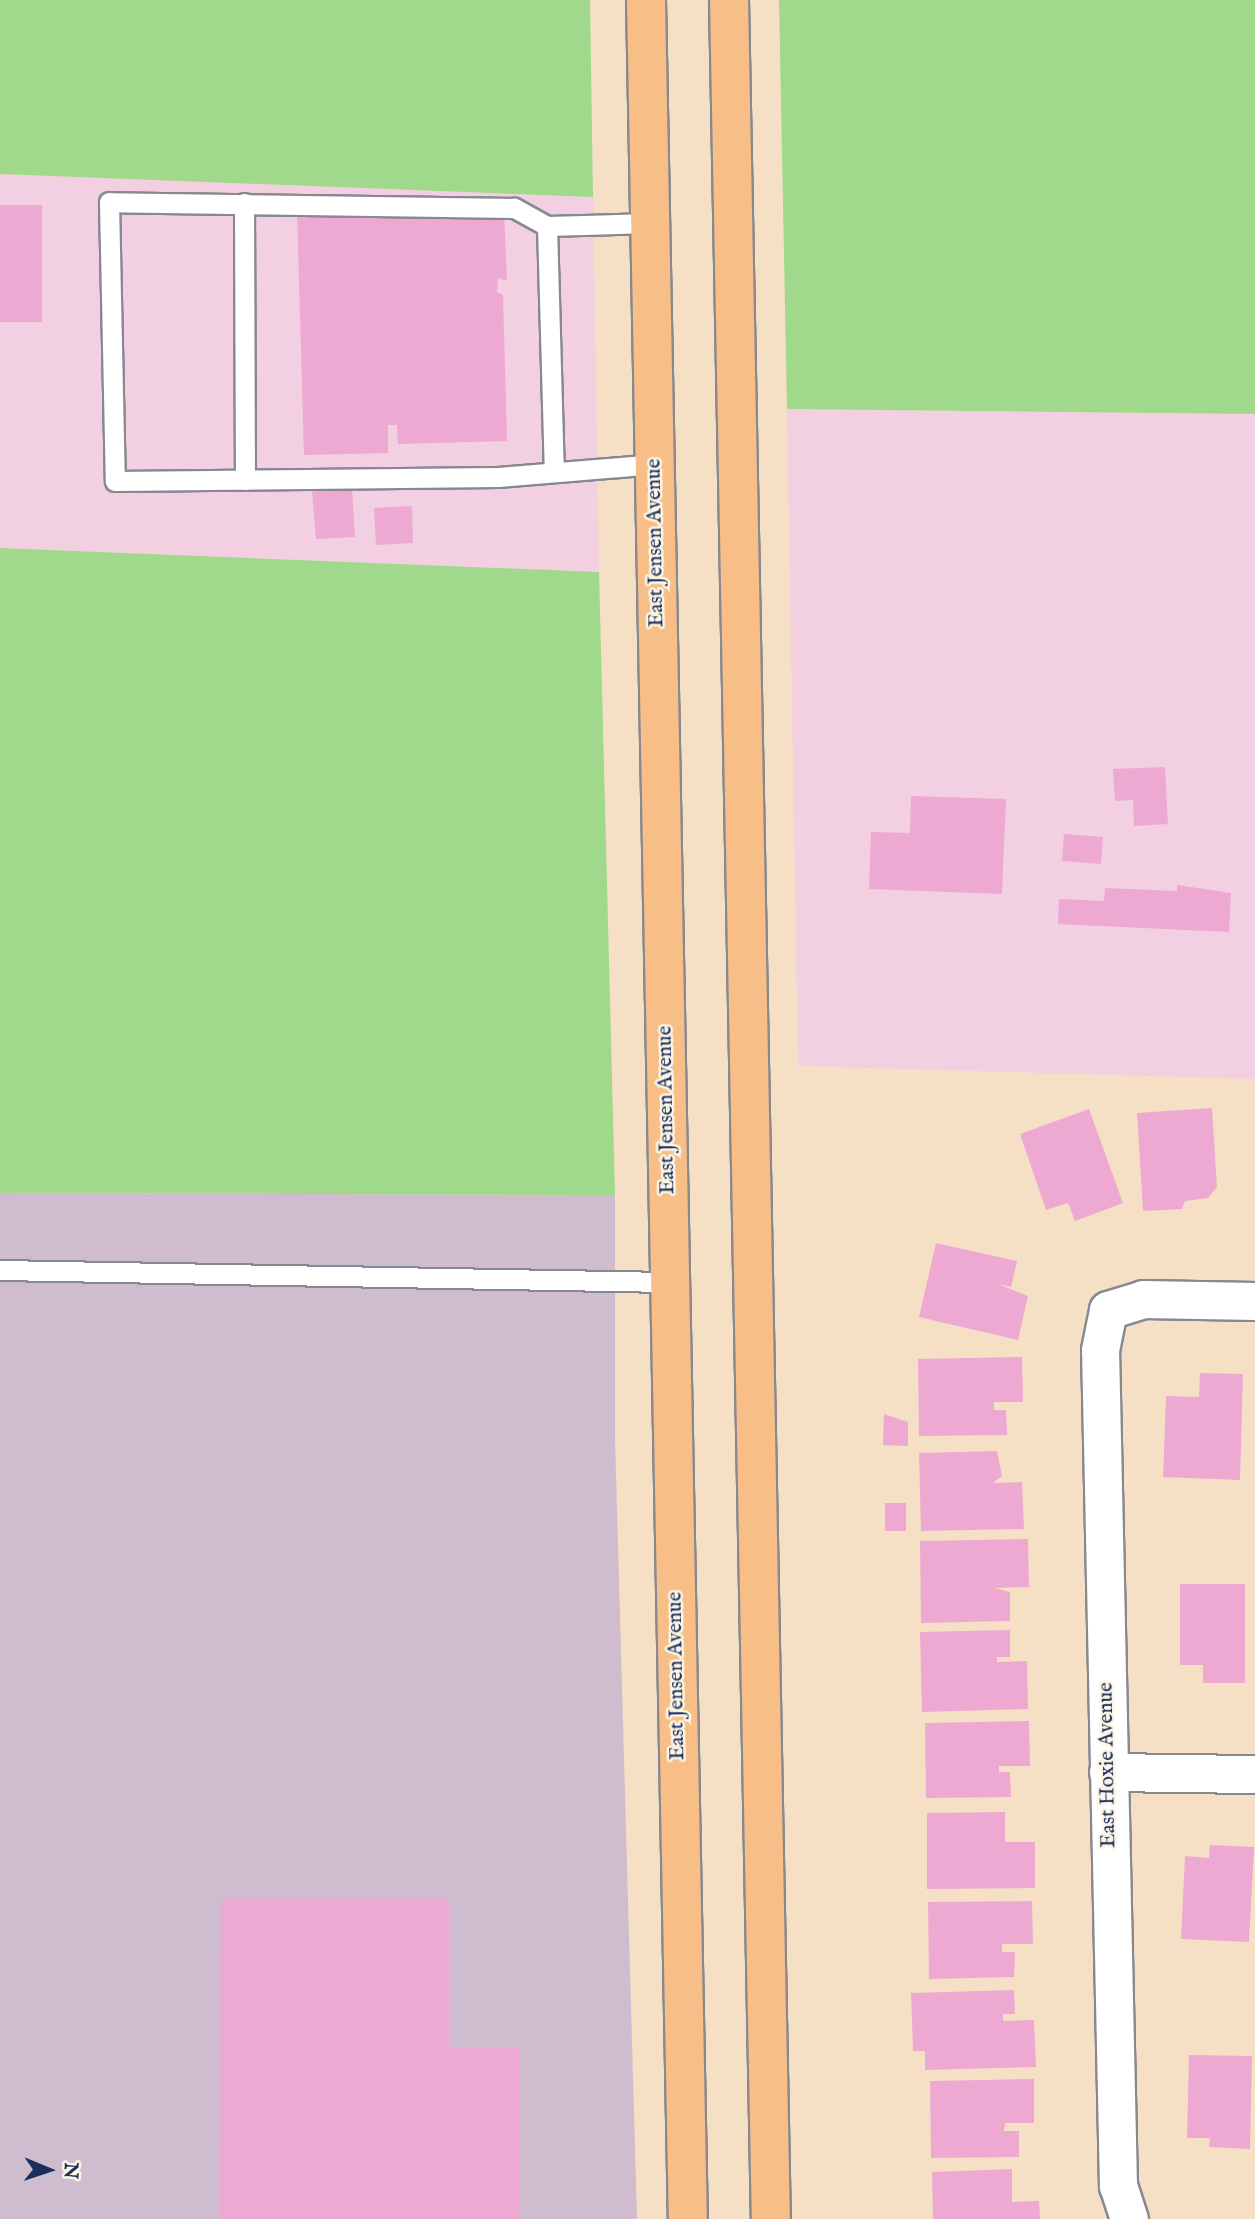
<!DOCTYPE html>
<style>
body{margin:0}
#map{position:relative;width:1255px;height:2219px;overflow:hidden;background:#f6e0c5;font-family:"IM FELL English",serif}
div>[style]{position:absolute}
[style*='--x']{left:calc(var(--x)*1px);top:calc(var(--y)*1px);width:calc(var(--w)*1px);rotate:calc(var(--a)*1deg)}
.built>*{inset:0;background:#f2cfe1}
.industrial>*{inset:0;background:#cfbdcf}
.green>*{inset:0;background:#a0d98b}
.building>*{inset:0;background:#eda9d2}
.roads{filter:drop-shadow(2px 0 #888892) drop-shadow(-2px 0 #888892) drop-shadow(0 2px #888892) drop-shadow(0 -2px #888892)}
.lane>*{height:19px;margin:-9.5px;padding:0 9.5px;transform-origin:9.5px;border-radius:9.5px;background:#fff}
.street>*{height:37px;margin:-18.5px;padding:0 18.5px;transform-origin:18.5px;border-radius:18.5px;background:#fff}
.primary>*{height:38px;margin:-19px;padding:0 19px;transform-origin:19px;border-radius:19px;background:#f7be87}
span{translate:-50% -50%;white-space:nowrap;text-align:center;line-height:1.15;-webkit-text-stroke:5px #fcf5e5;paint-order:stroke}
.street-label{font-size:21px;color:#1b2f5e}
.north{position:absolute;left:14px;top:2135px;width:70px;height:70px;-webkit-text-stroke:5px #fcf5e5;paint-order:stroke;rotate:92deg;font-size:19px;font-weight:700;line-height:28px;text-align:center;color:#1b2f5e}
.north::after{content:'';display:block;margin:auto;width:24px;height:32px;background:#1b2f5e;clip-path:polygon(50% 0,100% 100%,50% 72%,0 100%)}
</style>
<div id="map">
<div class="built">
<i style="clip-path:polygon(0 174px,593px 197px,599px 572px,0 548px)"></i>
<i style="clip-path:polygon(787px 409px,1255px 414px,1255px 1079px,798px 1066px)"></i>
</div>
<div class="industrial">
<i style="clip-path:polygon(0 1193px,615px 1195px,615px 1438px,637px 2219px,0 2219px)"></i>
</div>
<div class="green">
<i style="clip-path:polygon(0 0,590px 0,593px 197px,0 174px)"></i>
<i style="clip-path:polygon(779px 0,1255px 0,1255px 414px,787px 409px)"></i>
<i style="clip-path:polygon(0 548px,599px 572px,615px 1195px,0 1193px)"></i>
</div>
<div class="building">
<i style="clip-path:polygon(0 205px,42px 205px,42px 322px,0 322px)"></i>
<i style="clip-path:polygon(337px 209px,372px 218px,504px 214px,507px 281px,498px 278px,497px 292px,503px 295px,507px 441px,398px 444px,397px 425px,388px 425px,388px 453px,304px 455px,297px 210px)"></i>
<i style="clip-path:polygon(352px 489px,355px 537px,316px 539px,312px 491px)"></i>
<i style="clip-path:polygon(412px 506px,413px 543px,376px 545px,374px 508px)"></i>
<i style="clip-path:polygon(1165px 767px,1168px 824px,1134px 826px,1133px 800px,1115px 801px,1113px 769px)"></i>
<i style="clip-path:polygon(911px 796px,1006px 799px,1002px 894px,869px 889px,871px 832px,910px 833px)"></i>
<i style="clip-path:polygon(1064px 834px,1103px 837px,1101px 864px,1062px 861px)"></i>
<i style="clip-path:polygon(1177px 885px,1231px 893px,1229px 932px,1058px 924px,1059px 899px,1104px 901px,1105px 888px,1177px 891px)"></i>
<i style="clip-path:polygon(1212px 1108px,1217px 1187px,1208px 1198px,1185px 1201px,1182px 1209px,1143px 1211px,1137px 1113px)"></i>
<i style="clip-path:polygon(1089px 1109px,1123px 1203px,1075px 1221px,1068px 1203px,1046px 1210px,1020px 1134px)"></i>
<i style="clip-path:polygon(936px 1243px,1017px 1261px,1011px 1287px,998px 1284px,1028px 1296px,1018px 1340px,919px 1317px)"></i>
<i style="clip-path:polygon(1022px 1357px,1023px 1402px,994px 1402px,994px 1410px,1006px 1410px,1007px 1435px,919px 1436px,918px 1359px)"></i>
<i style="clip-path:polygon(1200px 1373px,1243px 1374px,1240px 1480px,1163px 1477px,1166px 1396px,1199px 1397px)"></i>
<i style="clip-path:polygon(884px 1414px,908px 1422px,908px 1446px,883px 1445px)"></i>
<i style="clip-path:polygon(997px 1451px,1002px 1476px,993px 1483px,1022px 1482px,1024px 1529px,921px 1531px,919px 1453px)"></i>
<i style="clip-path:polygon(885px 1503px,906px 1503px,906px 1531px,885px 1531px)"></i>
<i style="clip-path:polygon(1028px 1539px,1029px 1587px,995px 1588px,1010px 1592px,1010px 1621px,921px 1623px,920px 1541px)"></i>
<i style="clip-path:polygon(1180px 1584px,1245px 1584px,1245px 1683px,1203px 1683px,1203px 1665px,1180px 1665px)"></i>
<i style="clip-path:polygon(1010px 1630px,1010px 1657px,997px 1657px,997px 1662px,1027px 1661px,1028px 1709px,922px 1712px,920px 1632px)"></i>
<i style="clip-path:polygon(1029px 1721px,1030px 1766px,999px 1766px,999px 1772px,1010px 1772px,1011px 1797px,926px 1798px,925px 1723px)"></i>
<i style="clip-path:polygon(1005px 1812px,1005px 1842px,1035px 1842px,1035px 1888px,927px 1889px,927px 1813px)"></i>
<i style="clip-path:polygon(1210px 1845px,1254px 1847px,1249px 1942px,1181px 1939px,1185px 1856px,1209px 1858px)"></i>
<i style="clip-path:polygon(221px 1899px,449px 1899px,449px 2048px,520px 2048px,519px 2219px,220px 2219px)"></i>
<i style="clip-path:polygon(1032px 1901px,1033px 1944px,1002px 1944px,1002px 1952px,1015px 1952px,1014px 1977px,929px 1979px,928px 1902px)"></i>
<i style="clip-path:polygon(1014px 1990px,1015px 2014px,1003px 2014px,1003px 2021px,1034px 2020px,1036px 2067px,925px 2070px,925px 2051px,913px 2051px,911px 1993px)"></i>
<i style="clip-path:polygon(1189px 2055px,1252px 2056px,1250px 2149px,1209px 2147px,1210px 2138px,1187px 2138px)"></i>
<i style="clip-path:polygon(1034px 2079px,1034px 2123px,1005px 2123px,1004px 2131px,1019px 2131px,1019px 2157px,931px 2158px,930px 2081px)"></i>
<i style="clip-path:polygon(1012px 2169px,1012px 2202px,1039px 2201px,1040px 2219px,933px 2219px,932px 2172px)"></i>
</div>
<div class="roads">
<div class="lane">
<i style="--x:244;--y:203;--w:277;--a:89.8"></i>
<i style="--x:650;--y:223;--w:103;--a:178.3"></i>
<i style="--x:547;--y:226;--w:38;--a:-151"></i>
<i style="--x:514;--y:208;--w:405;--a:-179.2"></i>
<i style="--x:109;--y:202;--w:279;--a:88.8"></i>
<i style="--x:115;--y:481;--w:383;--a:-0.6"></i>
<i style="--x:498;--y:477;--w:158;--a:-4.7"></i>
<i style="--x:547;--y:226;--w:246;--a:88.4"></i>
<i style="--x:0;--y:1270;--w:670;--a:1.03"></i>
</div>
<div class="street">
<i style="--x:1108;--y:1772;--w:147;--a:0.8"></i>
<i style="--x:1129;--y:2219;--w:35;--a:-108"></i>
<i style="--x:1118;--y:2186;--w:836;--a:-91.23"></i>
<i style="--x:1100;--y:1350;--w:41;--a:-78.7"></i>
<i style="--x:1108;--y:1310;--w:37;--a:-17"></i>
<i style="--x:1143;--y:1299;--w:112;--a:1"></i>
</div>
<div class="primary">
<i style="--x:646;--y:0;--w:2219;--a:88.92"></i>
<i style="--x:729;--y:0;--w:2219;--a:88.92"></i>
</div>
</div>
<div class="street-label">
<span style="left:656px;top:543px;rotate:-91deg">East Jensen Avenue</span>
<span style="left:667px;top:1110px;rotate:-91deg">East Jensen Avenue</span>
<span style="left:677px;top:1676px;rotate:-91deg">East Jensen Avenue</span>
<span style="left:1108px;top:1765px;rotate:-91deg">East Hoxie Avenue</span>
</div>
<div class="north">N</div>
</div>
